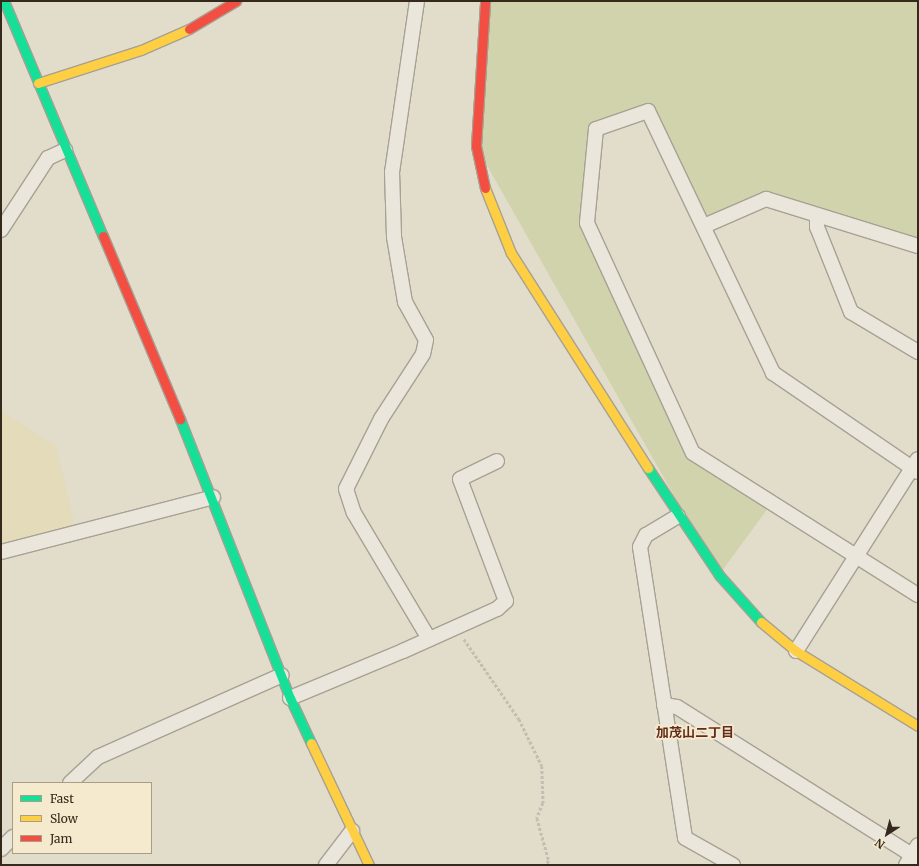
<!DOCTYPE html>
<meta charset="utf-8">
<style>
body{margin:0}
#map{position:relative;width:919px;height:866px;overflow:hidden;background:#e2dcca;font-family:Merriweather,"Noto Sans JP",serif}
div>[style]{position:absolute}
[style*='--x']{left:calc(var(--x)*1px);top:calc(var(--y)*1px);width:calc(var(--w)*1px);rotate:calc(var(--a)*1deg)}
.farmland>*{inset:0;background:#e3dbba}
.green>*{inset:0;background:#d1d3ac}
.path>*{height:2.5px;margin-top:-1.25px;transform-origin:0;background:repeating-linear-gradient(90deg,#c3bdb2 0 3px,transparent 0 5px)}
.roads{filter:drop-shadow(1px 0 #a7a194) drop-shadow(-1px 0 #a7a194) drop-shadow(0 1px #a7a194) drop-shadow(0 -1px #a7a194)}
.street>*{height:14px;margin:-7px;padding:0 7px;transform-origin:7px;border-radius:7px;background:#eae6db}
.fast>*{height:9px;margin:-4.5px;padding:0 4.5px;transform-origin:4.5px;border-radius:4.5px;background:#16e098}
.slow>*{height:9px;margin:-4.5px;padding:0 4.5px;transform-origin:4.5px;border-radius:4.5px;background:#ffcf43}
.jam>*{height:9px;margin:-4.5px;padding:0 4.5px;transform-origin:4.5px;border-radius:4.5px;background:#f24e42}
span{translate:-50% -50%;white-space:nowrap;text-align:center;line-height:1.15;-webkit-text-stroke:3.5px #f5eace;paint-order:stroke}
.neighbourhood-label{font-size:13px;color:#622c1c;font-weight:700}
.frame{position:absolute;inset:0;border:2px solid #35291c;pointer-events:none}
.legend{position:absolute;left:12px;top:782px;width:140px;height:72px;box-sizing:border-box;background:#f5eace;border:1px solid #a89d87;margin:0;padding:5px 7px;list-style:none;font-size:12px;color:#35291c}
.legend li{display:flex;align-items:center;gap:8px;height:20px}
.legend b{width:20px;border:1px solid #a89d87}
.north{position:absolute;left:867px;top:814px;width:40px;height:40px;-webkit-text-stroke:3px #f5eace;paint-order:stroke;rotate:216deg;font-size:11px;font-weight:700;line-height:16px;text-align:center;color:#35291c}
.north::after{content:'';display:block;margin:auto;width:14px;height:18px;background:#35291c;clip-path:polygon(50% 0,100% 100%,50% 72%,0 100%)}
</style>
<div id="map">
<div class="farmland">
<i style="clip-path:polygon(1px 411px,56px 446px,75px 526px,1px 544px)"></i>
</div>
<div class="green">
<i style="clip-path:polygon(481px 1px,918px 1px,918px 245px,767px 199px,704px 226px,648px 111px,596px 129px,587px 223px,693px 453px,771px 504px,719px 575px,476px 146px)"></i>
</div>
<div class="path">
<i style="--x:464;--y:639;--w:97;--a:55.5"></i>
<i style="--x:519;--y:719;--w:52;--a:63.9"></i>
<i style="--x:542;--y:766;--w:37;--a:88"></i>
<i style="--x:543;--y:803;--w:16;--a:112"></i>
<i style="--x:537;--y:818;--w:45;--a:74.4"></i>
<i style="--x:549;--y:861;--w:6;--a:135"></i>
<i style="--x:485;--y:865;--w:1;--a:0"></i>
</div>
<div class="roads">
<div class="street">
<i style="--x:417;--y:1;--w:173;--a:98.3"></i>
<i style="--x:392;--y:172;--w:65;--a:88.2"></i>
<i style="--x:394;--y:237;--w:66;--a:80.4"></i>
<i style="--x:405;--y:302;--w:43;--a:61.1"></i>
<i style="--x:426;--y:340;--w:14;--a:102"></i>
<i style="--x:423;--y:354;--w:77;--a:122.9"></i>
<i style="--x:381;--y:419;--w:78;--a:116.6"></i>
<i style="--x:346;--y:489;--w:25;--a:72"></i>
<i style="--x:354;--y:513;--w:147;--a:59.2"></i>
<i style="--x:817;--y:216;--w:11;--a:90"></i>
<i style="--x:817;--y:227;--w:92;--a:68.2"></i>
<i style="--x:851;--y:312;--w:78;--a:30.8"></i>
<i style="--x:704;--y:226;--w:68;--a:-23.5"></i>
<i style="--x:766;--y:199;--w:159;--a:17.2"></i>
<i style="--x:1;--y:230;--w:86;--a:-56.9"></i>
<i style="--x:48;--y:158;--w:19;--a:-25"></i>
<i style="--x:918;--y:472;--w:176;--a:-145.7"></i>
<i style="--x:773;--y:373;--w:290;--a:-115.5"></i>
<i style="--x:648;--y:111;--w:55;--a:160.9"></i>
<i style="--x:596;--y:129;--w:94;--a:95.5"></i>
<i style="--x:587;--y:223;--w:253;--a:65.3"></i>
<i style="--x:693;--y:453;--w:266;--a:32.3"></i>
<i style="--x:678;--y:516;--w:37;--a:149"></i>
<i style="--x:646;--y:535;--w:13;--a:117"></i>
<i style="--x:640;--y:547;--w:294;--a:81.2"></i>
<i style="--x:685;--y:838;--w:55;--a:29.4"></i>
<i style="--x:1;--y:552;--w:219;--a:-14.5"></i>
<i style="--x:796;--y:651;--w:227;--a:-57.6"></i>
<i style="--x:290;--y:698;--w:122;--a:-22.6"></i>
<i style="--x:403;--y:651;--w:103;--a:-24.1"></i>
<i style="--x:497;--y:609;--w:12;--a:-42"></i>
<i style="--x:506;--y:601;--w:130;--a:-110.7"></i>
<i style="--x:460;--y:479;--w:41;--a:-25.9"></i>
<i style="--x:664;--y:705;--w:13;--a:9"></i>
<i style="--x:677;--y:707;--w:285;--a:32.2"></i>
<i style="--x:70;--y:783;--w:38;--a:-43"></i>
<i style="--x:98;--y:757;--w:201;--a:-24"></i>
<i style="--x:1;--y:849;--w:17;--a:-45"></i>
<i style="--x:326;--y:865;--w:43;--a:-52.6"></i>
<i style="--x:906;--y:865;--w:23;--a:-59"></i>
</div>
<div class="fast">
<i style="--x:4;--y:1;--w:255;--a:67.2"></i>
<i style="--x:180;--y:419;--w:300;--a:68.5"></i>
<i style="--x:290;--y:698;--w:50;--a:65"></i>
<i style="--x:648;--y:468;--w:128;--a:56.4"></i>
<i style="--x:719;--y:575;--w:63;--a:48.2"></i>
</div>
<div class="slow">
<i style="--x:38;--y:83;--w:108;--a:-17.8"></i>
<i style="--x:141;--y:50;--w:52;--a:-23.6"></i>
<i style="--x:485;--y:188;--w:70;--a:68.2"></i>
<i style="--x:511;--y:253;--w:255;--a:57.5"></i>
<i style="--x:761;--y:622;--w:45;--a:39.6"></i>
<i style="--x:796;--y:651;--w:143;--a:31.6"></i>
<i style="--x:311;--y:743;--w:135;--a:64.6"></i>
</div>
<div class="jam">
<i style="--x:189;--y:29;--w:55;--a:-30.8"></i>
<i style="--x:485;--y:188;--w:43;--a:-102.1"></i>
<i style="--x:476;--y:146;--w:145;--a:-86.4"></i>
<i style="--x:103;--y:236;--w:199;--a:67.2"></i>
</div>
</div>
<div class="neighbourhood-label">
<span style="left:695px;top:733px">加茂山二丁目</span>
</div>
<div class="frame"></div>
<ul class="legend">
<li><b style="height:5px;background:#16e098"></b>Fast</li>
<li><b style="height:5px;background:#ffcf43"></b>Slow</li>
<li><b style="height:5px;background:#f24e42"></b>Jam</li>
</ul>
<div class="north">N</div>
</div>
